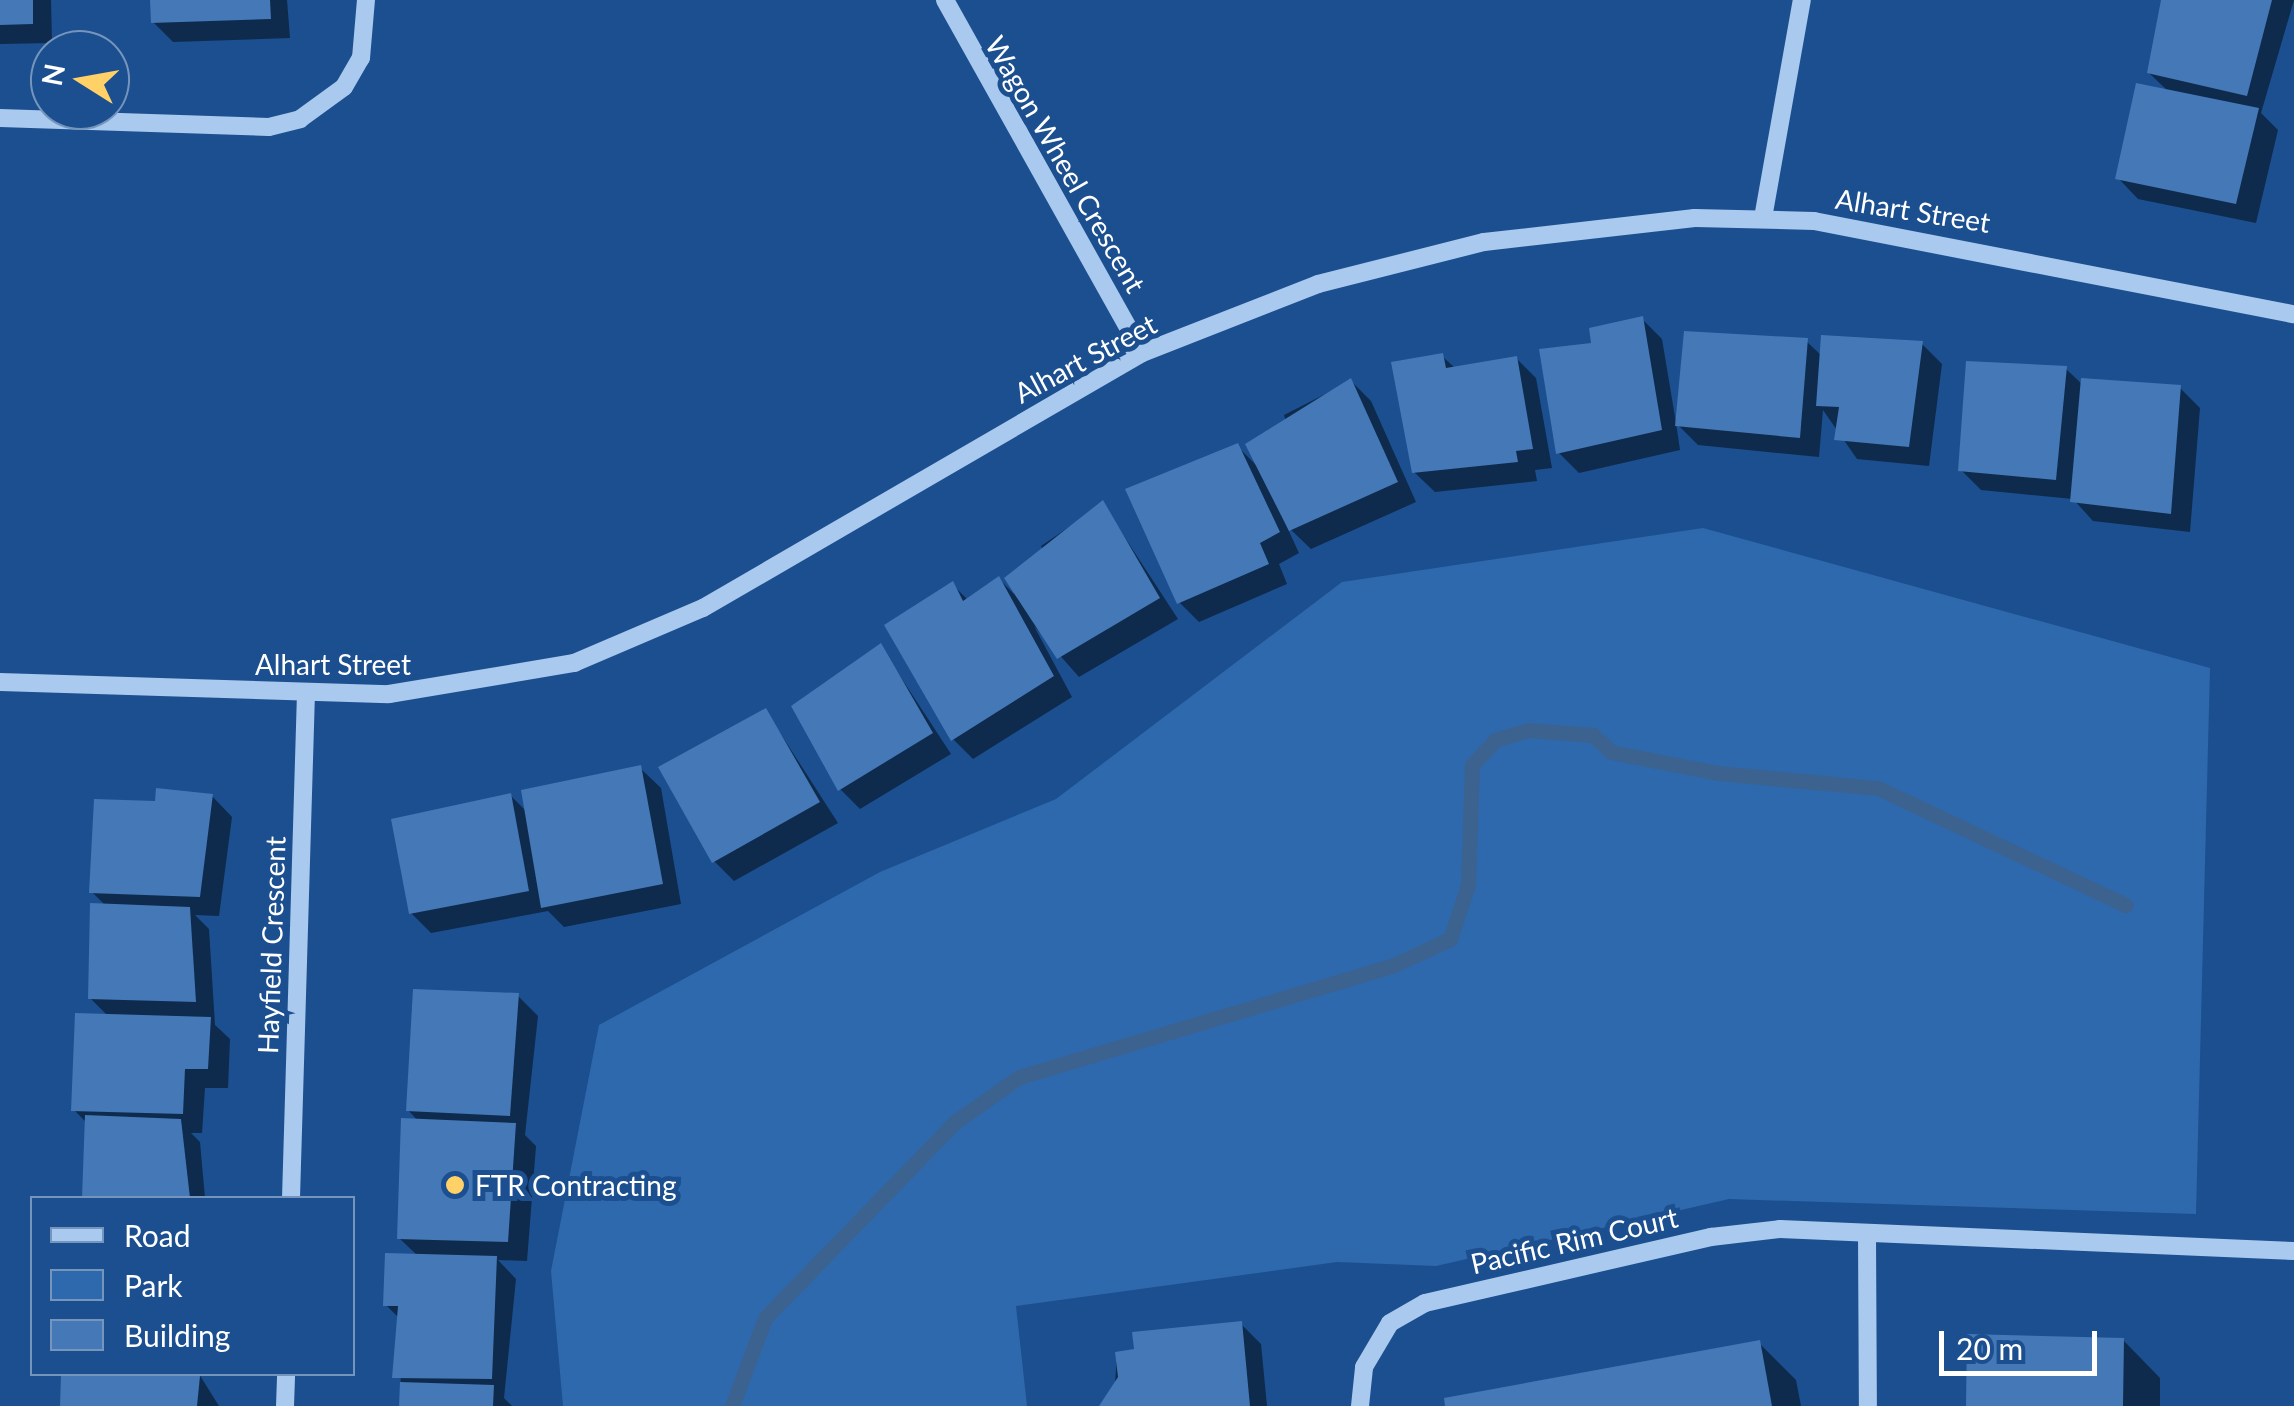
<!DOCTYPE html>
<style>
body{margin:0}
#map{position:relative;width:2294px;height:1406px;overflow:hidden;background:#1b4f8f;font-family:Lato,sans-serif}
div>[style]{position:absolute}
[style*='--x']{left:calc(var(--x)*1px);top:calc(var(--y)*1px);width:calc(var(--w)*1px);rotate:calc(var(--a)*1deg)}
.green>*{inset:0;background:#2e69ad}
.shadow>*{inset:0;background:#0007}
.stream>*{height:15px;margin:-7.5px;padding:0 7.5px;transform-origin:7.5px;border-radius:7.5px;background:#3c6290}
.building>*{inset:0;background:#4478b7}
.minor>*{height:18px;margin:-9px;padding:0 9px;transform-origin:9px;border-radius:9px;background:#a9c9ee}
.dots>*{width:28px;height:28px;translate:-50% -50%;box-sizing:border-box;border:5px solid #1b4f8f;border-radius:50%}
span{translate:-50% -50%;white-space:nowrap;text-align:center;line-height:1.15;-webkit-text-stroke:10px #1b4f8f;paint-order:stroke}
.street-label{font-size:28px;color:#fff}
.poi-label{font-size:28px;color:#fff}
.left{translate:0 -50%;text-align:left}
.legend{position:absolute;left:30px;top:1196px;width:325px;height:180px;box-sizing:border-box;background:#1b4f8f;border:2px solid #7695bc;margin:0;padding:12px 18px;list-style:none;font-size:30px;color:#fff}
.legend li{display:flex;align-items:center;gap:20px;height:50px}
.legend b{width:50px;border:2px solid #7695bc}
.north{position:absolute;left:30px;top:30px;width:100px;height:100px;box-sizing:border-box;background:#1b4f8f;border:2px solid #7695bc;border-radius:50%;rotate:281deg;font-size:28px;font-weight:700;line-height:40px;text-align:center;color:#fff}
.north::after{content:'';display:block;margin:auto;width:35px;height:45px;background:#ffd166;clip-path:polygon(50% 0,100% 100%,50% 72%,0 100%)}
.scale{position:absolute;left:1939px;top:1331px;width:158px;height:45px;box-sizing:border-box;border:5px solid #fff;border-top:0;padding-left:12px;font-size:30px;line-height:35px;white-space:nowrap;color:#fff;-webkit-text-stroke:8px #1b4f8f;paint-order:stroke}
</style>
<div id="map">
<div class="green">
<i style="clip-path:polygon(1703px 528px,2210px 668px,2196px 1214px,1729px 1199px,1436px 1266px,1337px 1262px,1016px 1306px,1027px 1406px,563px 1406px,551px 1271px,599px 1025px,880px 872px,1056px 799px,1342px 582px)"></i>
</div>
<div class="shadow">
<i style="clip-path:polygon(0 0,51px 0,52px 43px,0 44px)"></i>
<i style="clip-path:polygon(152px 0,287px 0,290px 38px,173px 42px,153px 22px)"></i>
<i style="clip-path:polygon(2164px 0,2294px 0,2261px 113px,2278px 130px,2256px 223px,2138px 199px,2118px 178px,2169px 92px,2149px 73px)"></i>
<i style="clip-path:polygon(1642px 319px,1662px 339px,1676px 423px,1806px 341px,1822px 356px,1922px 344px,1942px 364px,1929px 466px,1857px 459px,1823px 410px,1819px 457px,1698px 445px,1676px 423px,1680px 450px,1579px 473px,1559px 453px,1594px 345px)"></i>
<i style="clip-path:polygon(1442px 356px,1456px 369px,1516px 358px,1536px 378px,1552px 468px,1535px 470px,1537px 481px,1435px 492px,1414px 472px)"></i>
<i style="clip-path:polygon(2066px 369px,2083px 385px,2180px 388px,2200px 408px,2190px 532px,2093px 521px,2073px 499px,1981px 490px,1961px 470px)"></i>
<i style="clip-path:polygon(1351px 381px,1371px 401px,1416px 502px,1311px 549px,1286px 525px,1299px 553px,1279px 564px,1287px 584px,1199px 622px,1179px 602px,1237px 446px,1258px 467px,1288px 428px,1284px 415px)"></i>
<i style="clip-path:polygon(1103px 504px,1178px 619px,1079px 677px,1034px 626px,1072px 697px,973px 759px,953px 739px,953px 585px,968px 600px,999px 579px,1014px 594px,1047px 556px,1041px 546px)"></i>
<i style="clip-path:polygon(881px 647px,951px 754px,860px 809px,840px 789px)"></i>
<i style="clip-path:polygon(766px 711px,838px 823px,734px 881px,714px 861px)"></i>
<i style="clip-path:polygon(640px 768px,661px 788px,681px 904px,564px 927px,548px 911px,431px 933px,411px 913px,511px 796px,527px 812px)"></i>
<i style="clip-path:polygon(212px 796px,232px 817px,219px 916px,195px 915px,209px 929px,215px 1025px,230px 1039px,228px 1088px,205px 1088px,202px 1133px,191px 1133px,200px 1142px,205px 1198px,85px 1198px,87px 1123px,74px 1110px,108px 1016px,90px 998px,106px 906px,92px 892px,158px 803px)"></i>
<i style="clip-path:polygon(518px 996px,538px 1016px,525px 1135px,536px 1146px,527px 1261px,498px 1260px,516px 1279px,504px 1398px,512px 1406px,401px 1406px,400px 1319px,386px 1305px,418px 1256px,399px 1238px,419px 1122px,408px 1110px)"></i>
<i style="clip-path:polygon(1241px 1324px,1261px 1344px,1267px 1406px,1102px 1406px,1114px 1398px,1117px 1354px)"></i>
<i style="clip-path:polygon(2123px 1340px,2160px 1378px,2160px 1406px,1968px 1406px)"></i>
<i style="clip-path:polygon(1759px 1343px,1796px 1380px,1801px 1406px,1448px 1406px)"></i>
<i style="clip-path:polygon(64px 1374px,199px 1374px,219px 1406px,62px 1406px)"></i>
</div>
<div class="stream">
<i style="--x:732;--y:1406;--w:94;--a:-69.4"></i>
<i style="--x:765;--y:1318;--w:273;--a:-45.9"></i>
<i style="--x:955;--y:1122;--w:78;--a:-35.1"></i>
<i style="--x:1019;--y:1077;--w:391;--a:-16.6"></i>
<i style="--x:1394;--y:965;--w:62;--a:-24.9"></i>
<i style="--x:1450;--y:939;--w:57;--a:-71.6"></i>
<i style="--x:1468;--y:885;--w:120;--a:-88.1"></i>
<i style="--x:1472;--y:765;--w:34;--a:-47"></i>
<i style="--x:1495;--y:740;--w:34;--a:-17"></i>
<i style="--x:1528;--y:730;--w:65;--a:4.4"></i>
<i style="--x:1593;--y:735;--w:25;--a:43"></i>
<i style="--x:1611;--y:752;--w:109;--a:11.1"></i>
<i style="--x:1718;--y:773;--w:161;--a:5.4"></i>
<i style="--x:1878;--y:788;--w:274;--a:25.3"></i>
</div>
<div class="building">
<i style="clip-path:polygon(0 0,33px 0,33px 24px,0 25px)"></i>
<i style="clip-path:polygon(150px 0,270px 0,271px 19px,151px 23px)"></i>
<i style="clip-path:polygon(2161px 0,2272px 0,2247px 96px,2147px 73px)"></i>
<i style="clip-path:polygon(2136px 83px,2259px 108px,2236px 204px,2115px 179px)"></i>
<i style="clip-path:polygon(1643px 316px,1662px 430px,1556px 454px,1539px 349px,1591px 343px,1589px 328px)"></i>
<i style="clip-path:polygon(1684px 331px,1808px 338px,1800px 438px,1675px 426px)"></i>
<i style="clip-path:polygon(1821px 335px,1923px 341px,1909px 447px,1834px 440px,1839px 407px,1816px 406px)"></i>
<i style="clip-path:polygon(1443px 353px,1446px 368px,1517px 356px,1533px 449px,1516px 451px,1518px 462px,1412px 473px,1391px 362px)"></i>
<i style="clip-path:polygon(1966px 361px,2067px 366px,2056px 480px,1958px 471px)"></i>
<i style="clip-path:polygon(1351px 378px,1398px 482px,1289px 531px,1245px 444px)"></i>
<i style="clip-path:polygon(2081px 378px,2181px 385px,2171px 514px,2070px 502px)"></i>
<i style="clip-path:polygon(1238px 443px,1280px 532px,1260px 543px,1269px 564px,1177px 604px,1125px 489px)"></i>
<i style="clip-path:polygon(1103px 500px,1160px 598px,1057px 659px,1004px 578px)"></i>
<i style="clip-path:polygon(999px 576px,1054px 676px,951px 741px,884px 625px,953px 581px,963px 601px)"></i>
<i style="clip-path:polygon(881px 643px,933px 733px,838px 791px,791px 706px)"></i>
<i style="clip-path:polygon(766px 708px,820px 802px,712px 863px,658px 767px)"></i>
<i style="clip-path:polygon(641px 765px,663px 884px,541px 908px,521px 790px)"></i>
<i style="clip-path:polygon(156px 788px,213px 794px,200px 897px,89px 893px,94px 799px,155px 801px)"></i>
<i style="clip-path:polygon(511px 793px,529px 891px,409px 914px,391px 819px)"></i>
<i style="clip-path:polygon(90px 903px,190px 907px,196px 1002px,88px 999px)"></i>
<i style="clip-path:polygon(413px 989px,519px 993px,510px 1116px,406px 1111px)"></i>
<i style="clip-path:polygon(75px 1013px,211px 1017px,208px 1069px,185px 1069px,183px 1114px,71px 1111px)"></i>
<i style="clip-path:polygon(85px 1115px,181px 1119px,190px 1198px,82px 1198px)"></i>
<i style="clip-path:polygon(401px 1118px,516px 1123px,508px 1242px,397px 1239px)"></i>
<i style="clip-path:polygon(385px 1253px,497px 1256px,492px 1379px,392px 1378px,398px 1306px,383px 1306px)"></i>
<i style="clip-path:polygon(1242px 1321px,1250px 1406px,1099px 1406px,1118px 1377px,1115px 1352px,1134px 1349px,1132px 1332px)"></i>
<i style="clip-path:polygon(1967px 1334px,2124px 1338px,2123px 1406px,1966px 1406px)"></i>
<i style="clip-path:polygon(1760px 1340px,1772px 1406px,1445px 1406px,1444px 1398px)"></i>
<i style="clip-path:polygon(61px 1374px,200px 1376px,197px 1406px,60px 1406px)"></i>
<i style="clip-path:polygon(400px 1382px,494px 1385px,493px 1406px,399px 1406px)"></i>
</div>
<div class="minor">
<i style="--x:945;--y:0;--w:404;--a:60.8"></i>
<i style="--x:0;--y:118;--w:269;--a:1.9"></i>
<i style="--x:269;--y:127;--w:32;--a:-14"></i>
<i style="--x:300;--y:119;--w:54;--a:-36"></i>
<i style="--x:344;--y:87;--w:34;--a:-60"></i>
<i style="--x:361;--y:58;--w:58;--a:-85.1"></i>
<i style="--x:1763;--y:218;--w:221;--a:-79.9"></i>
<i style="--x:0;--y:682;--w:389;--a:1.8"></i>
<i style="--x:389;--y:694;--w:188;--a:-9.5"></i>
<i style="--x:574;--y:663;--w:140;--a:-23.1"></i>
<i style="--x:703;--y:608;--w:508;--a:-30.15"></i>
<i style="--x:1142;--y:353;--w:189;--a:-21.4"></i>
<i style="--x:1318;--y:284;--w:171;--a:-14.2"></i>
<i style="--x:1484;--y:242;--w:212;--a:-6.5"></i>
<i style="--x:1695;--y:218;--w:119;--a:1.4"></i>
<i style="--x:1814;--y:221;--w:489;--a:11"></i>
<i style="--x:291;--y:1198;--w:504;--a:-88.3"></i>
<i style="--x:1867;--y:1235;--w:171;--a:89.7"></i>
<i style="--x:285;--y:1406;--w:32;--a:-88"></i>
<i style="--x:1360;--y:1406;--w:39;--a:-84"></i>
<i style="--x:1364;--y:1367;--w:51;--a:-59.4"></i>
<i style="--x:1390;--y:1323;--w:40;--a:-29.7"></i>
<i style="--x:1425;--y:1303;--w:294;--a:-13"></i>
<i style="--x:1711;--y:1237;--w:69;--a:-6.6"></i>
<i style="--x:1780;--y:1229;--w:514;--a:2.45"></i>
</div>
<div class="dots">
<i style="left:455px;top:1185px;background:#ffd166"></i>
</div>
<div class="street-label">
<span style="left:1066px;top:164px;rotate:60deg">Wagon Wheel Crescent</span>
<span style="left:1913px;top:210px;rotate:9deg">Alhart Street</span>
<span style="left:1085px;top:358px;rotate:-28deg">Alhart Street</span>
<span style="left:333px;top:664px">Alhart Street</span>
<span style="left:271px;top:945px;rotate:-88deg">Hayfield Crescent</span>
<span style="left:1574px;top:1240px;rotate:-13deg">Pacific Rim Court</span>
</div>
<div class="poi-label">
<span class="left" style="left:475px;top:1185px">FTR Contracting</span>
</div>
<ul class="legend">
<li><b style="height:12px;background:#a9c9ee"></b>Road</li>
<li><b style="height:28px;background:#2e69ad"></b>Park</li>
<li><b style="height:28px;background:#4478b7"></b>Building</li>
</ul>
<div class="north">N</div>
<div class="scale">20 m</div>
</div>
